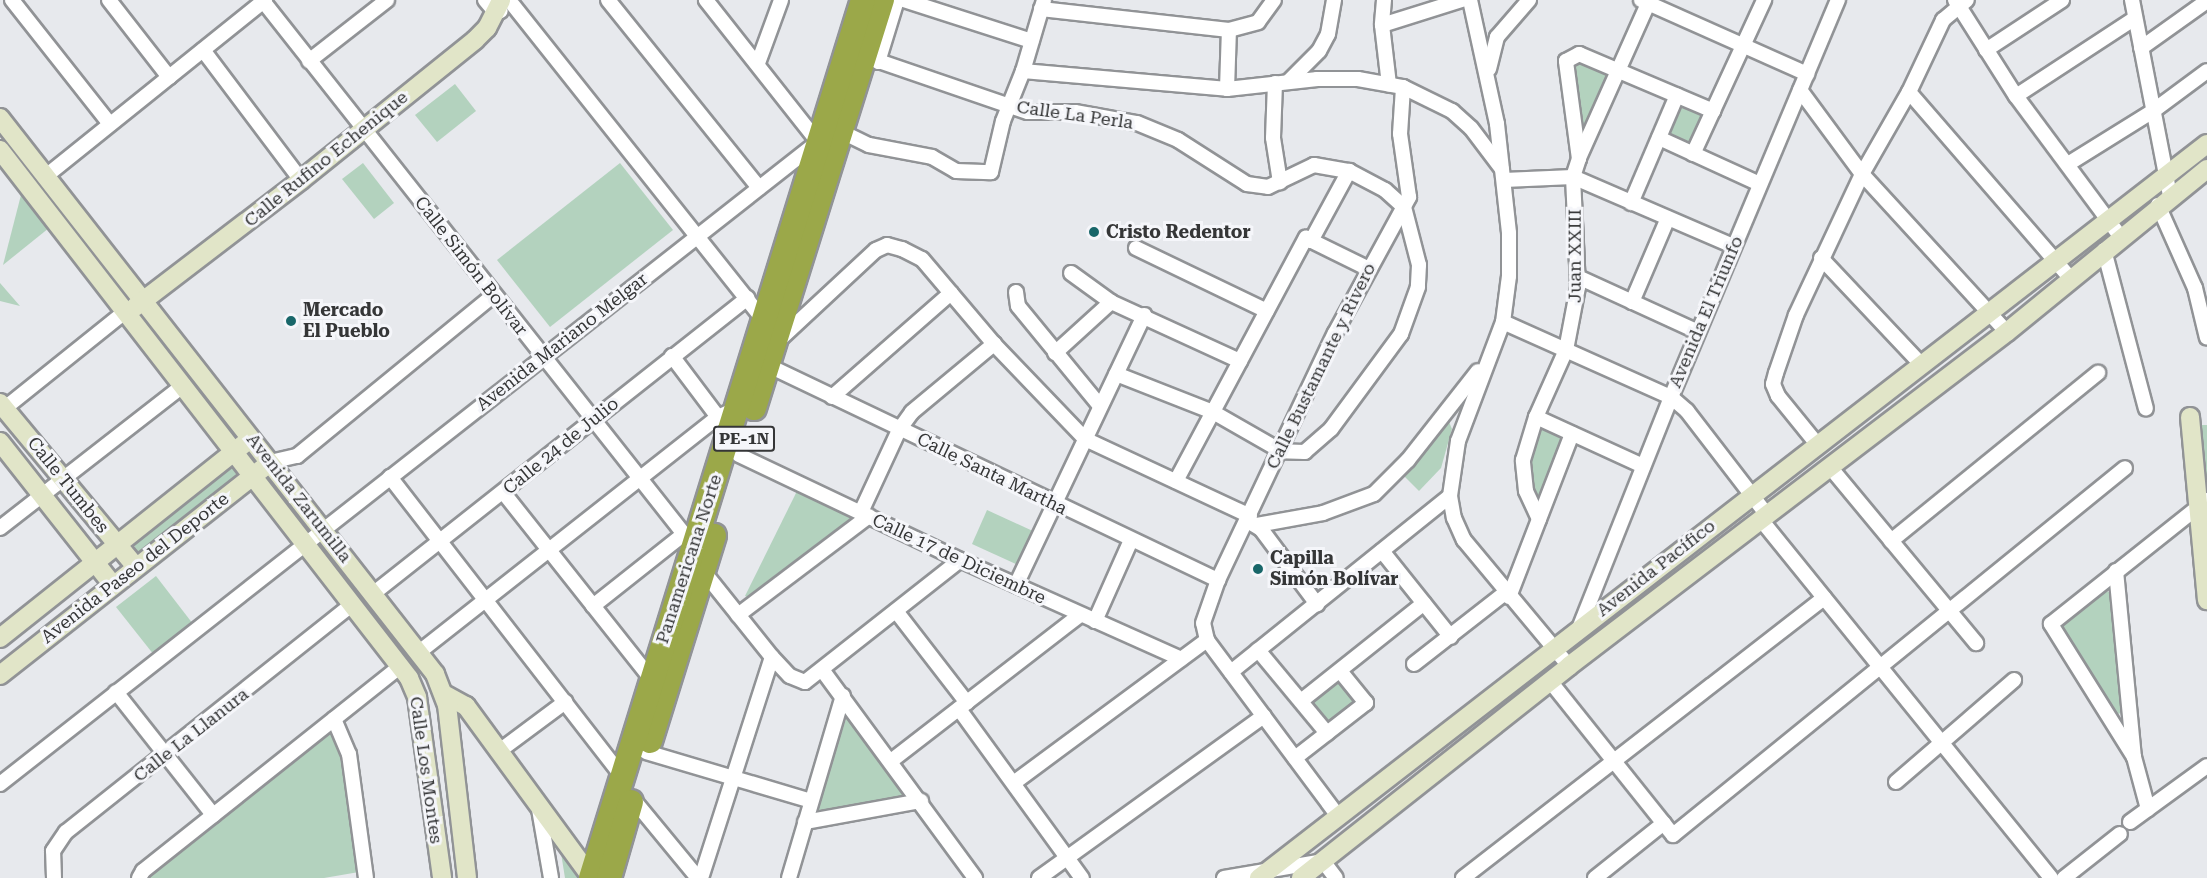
<!DOCTYPE html>
<meta charset="utf-8">
<style>
body{margin:0}
#map{position:relative;width:2207px;height:878px;overflow:hidden;background:#e7e9ed;font-family:"Roboto Serif",serif}
div>[style]{position:absolute}
[style*='--x']{left:calc(var(--x)*1px);top:calc(var(--y)*1px);width:calc(var(--w)*1px);rotate:calc(var(--a)*1deg)}
.green>*{inset:0;background:#b3d2be}
.roads{filter:drop-shadow(2px 0 #919396) drop-shadow(-2px 0 #919396) drop-shadow(0 2px #919396) drop-shadow(0 -2px #919396)}
.street>*{height:14px;margin:-7px;padding:0 7px;transform-origin:7px;border-radius:7px;background:#fff}
.secondary>*{height:18px;margin:-9px;padding:0 9px;transform-origin:9px;border-radius:9px;background:#e1e5c8}
.highway>*{height:24px;margin:-12px;padding:0 12px;transform-origin:12px;border-radius:12px;background:#9ba849}
.dots>*{width:16px;height:16px;translate:-50% -50%;box-sizing:border-box;border:3px solid #f5f6fa;border-radius:50%}
span{translate:-50% -50%;white-space:nowrap;text-align:center;line-height:1.15;-webkit-text-stroke:6px #f5f6fa;paint-order:stroke}
.shield-label span{padding:2px 4px;background:#f5f6fa;border:2px solid;border-radius:4px;-webkit-text-stroke-width:0}
.shield-label{font-size:16px;color:#353637;font-weight:700}
.street-label{font-size:18px;color:#353637}
.poi-label{font-size:18px;color:#353637;font-weight:700}
.left{translate:0 -50%;text-align:left}
</style>
<div id="map">
<div class="green">
<i style="clip-path:polygon(1579px 59px,1612px 73px,1582px 140px,1573px 65px)"></i>
<i style="clip-path:polygon(455px 84px,476px 111px,437px 142px,415px 115px)"></i>
<i style="clip-path:polygon(1679px 100px,1707px 113px,1692px 146px,1664px 133px)"></i>
<i style="clip-path:polygon(363px 163px,394px 203px,374px 219px,342px 179px)"></i>
<i style="clip-path:polygon(620px 163px,673px 230px,550px 327px,497px 260px)"></i>
<i style="clip-path:polygon(24px 194px,49px 228px,3px 265px,21px 195px)"></i>
<i style="clip-path:polygon(0 283px,20px 306px,0 301px)"></i>
<i style="clip-path:polygon(1449px 422px,1452px 429px,1441px 468px,1419px 491px,1401px 473px)"></i>
<i style="clip-path:polygon(1539px 422px,1568px 435px,1540px 505px,1526px 466px)"></i>
<i style="clip-path:polygon(2199px 425px,2207px 425px,2207px 482px,2205px 481px)"></i>
<i style="clip-path:polygon(231px 467px,238px 469px,241px 476px,140px 553px,136px 552px,134px 545px)"></i>
<i style="clip-path:polygon(798px 489px,853px 514px,854px 520px,750px 598px,745px 596px)"></i>
<i style="clip-path:polygon(987px 510px,1035px 532px,1020px 566px,972px 544px)"></i>
<i style="clip-path:polygon(156px 576px,193px 624px,154px 655px,116px 607px)"></i>
<i style="clip-path:polygon(2102px 589px,2113px 594px,2123px 709px,2119px 714px,2114px 712px,2063px 637px,2059px 623px)"></i>
<i style="clip-path:polygon(1337px 681px,1354px 703px,1329px 723px,1310px 701px)"></i>
<i style="clip-path:polygon(847px 716px,854px 718px,907px 790px,905px 798px,823px 812px,816px 808px)"></i>
<i style="clip-path:polygon(332px 730px,337px 737px,359px 872px,324px 878px,146px 878px)"></i>
<i style="clip-path:polygon(561px 853px,578px 874px,577px 878px,565px 878px)"></i>
</div>
<div class="roads">
<div class="street">
<i style="--x:12;--y:0;--w:158;--a:51.7"></i>
<i style="--x:109;--y:0;--w:98;--a:52.1"></i>
<i style="--x:485;--y:0;--w:17;--a:50"></i>
<i style="--x:496;--y:13;--w:5;--a:-22"></i>
<i style="--x:608;--y:0;--w:241;--a:51.2"></i>
<i style="--x:904;--y:0;--w:134;--a:17.8"></i>
<i style="--x:1384;--y:0;--w:25;--a:95"></i>
<i style="--x:1382;--y:25;--w:60;--a:83.3"></i>
<i style="--x:1470;--y:0;--w:127;--a:77.7"></i>
<i style="--x:1497;--y:124;--w:110;--a:83.7"></i>
<i style="--x:1509;--y:233;--w:43;--a:90"></i>
<i style="--x:1509;--y:276;--w:46;--a:97.4"></i>
<i style="--x:1503;--y:322;--w:127;--a:110.7"></i>
<i style="--x:1458;--y:441;--w:56;--a:98.3"></i>
<i style="--x:1450;--y:496;--w:22;--a:80"></i>
<i style="--x:1454;--y:518;--w:24;--a:66"></i>
<i style="--x:1464;--y:540;--w:164;--a:50.2"></i>
<i style="--x:1641;--y:0;--w:182;--a:24"></i>
<i style="--x:1955;--y:0;--w:114;--a:57.6"></i>
<i style="--x:2016;--y:96;--w:174;--a:53.4"></i>
<i style="--x:2132;--y:0;--w:200;--a:79"></i>
<i style="--x:263;--y:1;--w:679;--a:51.7"></i>
<i style="--x:684;--y:534;--w:13;--a:18"></i>
<i style="--x:513;--y:5;--w:403;--a:51.5"></i>
<i style="--x:1041;--y:9;--w:189;--a:6.4"></i>
<i style="--x:1229;--y:30;--w:30;--a:-15"></i>
<i style="--x:1258;--y:22;--w:27;--a:-54"></i>
<i style="--x:1382;--y:25;--w:84;--a:-17.4"></i>
<i style="--x:2141;--y:48;--w:81;--a:-35.5"></i>
<i style="--x:203;--y:50;--w:163;--a:53"></i>
<i style="--x:1986;--y:50;--w:91;--a:-33.3"></i>
<i style="--x:864;--y:56;--w:173;--a:18.9"></i>
<i style="--x:1028;--y:112;--w:47;--a:0"></i>
<i style="--x:1075;--y:112;--w:63;--a:10.1"></i>
<i style="--x:1137;--y:123;--w:44;--a:22.5"></i>
<i style="--x:1178;--y:140;--w:82;--a:32.5"></i>
<i style="--x:1247;--y:184;--w:21;--a:8"></i>
<i style="--x:1268;--y:187;--w:51;--a:-25.6"></i>
<i style="--x:1314;--y:165;--w:36;--a:10"></i>
<i style="--x:1349;--y:171;--w:41;--a:27.8"></i>
<i style="--x:1385;--y:190;--w:25;--a:42"></i>
<i style="--x:1404;--y:207;--w:60;--a:75.5"></i>
<i style="--x:1419;--y:265;--w:22;--a:93"></i>
<i style="--x:1418;--y:287;--w:50;--a:109.9"></i>
<i style="--x:1401;--y:334;--w:118;--a:126.4"></i>
<i style="--x:1331;--y:429;--w:35;--a:139"></i>
<i style="--x:1305;--y:452;--w:24;--a:-178"></i>
<i style="--x:1281;--y:451;--w:78;--a:-150.2"></i>
<i style="--x:1213;--y:412;--w:104;--a:-158.6"></i>
<i style="--x:309;--y:61;--w:99;--a:-38"></i>
<i style="--x:878;--y:62;--w:65;--a:-73"></i>
<i style="--x:758;--y:63;--w:67;--a:-69.9"></i>
<i style="--x:1489;--y:69;--w:33;--a:-76"></i>
<i style="--x:1497;--y:37;--w:49;--a:-49.1"></i>
<i style="--x:1023;--y:71;--w:205;--a:5"></i>
<i style="--x:1227;--y:89;--w:91;--a:-6.3"></i>
<i style="--x:1317;--y:79;--w:41;--a:0"></i>
<i style="--x:1358;--y:79;--w:46;--a:10.1"></i>
<i style="--x:1403;--y:87;--w:55;--a:26.1"></i>
<i style="--x:1452;--y:111;--w:25;--a:42"></i>
<i style="--x:1471;--y:128;--w:51;--a:52.9"></i>
<i style="--x:1289;--y:81;--w:42;--a:-45"></i>
<i style="--x:1319;--y:51;--w:19;--a:-62"></i>
<i style="--x:1328;--y:34;--w:35;--a:-80"></i>
<i style="--x:1275;--y:83;--w:55;--a:92.1"></i>
<i style="--x:1273;--y:138;--w:45;--a:81"></i>
<i style="--x:1227;--y:89;--w:59;--a:-88.1"></i>
<i style="--x:1800;--y:90;--w:104;--a:53.6"></i>
<i style="--x:1862;--y:174;--w:214;--a:47.5"></i>
<i style="--x:1909;--y:92;--w:246;--a:49.1"></i>
<i style="--x:2016;--y:96;--w:142;--a:-33.2"></i>
<i style="--x:840;--y:131;--w:32;--a:26"></i>
<i style="--x:869;--y:145;--w:64;--a:10.8"></i>
<i style="--x:932;--y:157;--w:28;--a:30"></i>
<i style="--x:956;--y:171;--w:35;--a:2"></i>
<i style="--x:991;--y:172;--w:52;--a:-76.8"></i>
<i style="--x:1003;--y:121;--w:54;--a:-68.2"></i>
<i style="--x:1023;--y:71;--w:74;--a:-73.5"></i>
<i style="--x:1659;--y:138;--w:111;--a:24.5"></i>
<i style="--x:1693;--y:154;--w:170;--a:-65.2"></i>
<i style="--x:1579;--y:158;--w:169;--a:-65.9"></i>
<i style="--x:2068;--y:164;--w:100;--a:-31.9"></i>
<i style="--x:2153;--y:111;--w:67;--a:-36.5"></i>
<i style="--x:46;--y:176;--w:281;--a:-38.8"></i>
<i style="--x:1504;--y:180;--w:69;--a:-2.5"></i>
<i style="--x:1573;--y:177;--w:174;--a:23.3"></i>
<i style="--x:1631;--y:203;--w:117;--a:-66.9"></i>
<i style="--x:2158;--y:205;--w:91;--a:66"></i>
<i style="--x:2195;--y:288;--w:51;--a:76.5"></i>
<i style="--x:1311;--y:241;--w:80;--a:-61.5"></i>
<i style="--x:1136;--y:248;--w:145;--a:25.7"></i>
<i style="--x:2104;--y:250;--w:164;--a:75.2"></i>
<i style="--x:1821;--y:258;--w:146;--a:46.7"></i>
<i style="--x:1071;--y:273;--w:49;--a:35.9"></i>
<i style="--x:1111;--y:302;--w:142;--a:24.6"></i>
<i style="--x:1578;--y:277;--w:132;--a:24.6"></i>
<i style="--x:1016;--y:292;--w:14;--a:82"></i>
<i style="--x:1018;--y:306;--w:129;--a:50.6"></i>
<i style="--x:1632;--y:302;--w:91;--a:-66.8"></i>
<i style="--x:1503;--y:322;--w:184;--a:24.1"></i>
<i style="--x:1671;--y:397;--w:21;--a:41"></i>
<i style="--x:1687;--y:411;--w:133;--a:52.4"></i>
<i style="--x:779;--y:340;--w:132;--a:-42.9"></i>
<i style="--x:876;--y:250;--w:12;--a:-24"></i>
<i style="--x:887;--y:245;--w:16;--a:15"></i>
<i style="--x:902;--y:249;--w:22;--a:27"></i>
<i style="--x:922;--y:259;--w:111;--a:49.7"></i>
<i style="--x:994;--y:344;--w:132;--a:46.2"></i>
<i style="--x:1085;--y:439;--w:182;--a:25"></i>
<i style="--x:1055;--y:353;--w:76;--a:-42.3"></i>
<i style="--x:672;--y:356;--w:76;--a:53"></i>
<i style="--x:767;--y:365;--w:500;--a:25.5"></i>
<i style="--x:832;--y:397;--w:158;--a:-41.2"></i>
<i style="--x:5;--y:408;--w:155;--a:-38.7"></i>
<i style="--x:1536;--y:417;--w:118;--a:24.6"></i>
<i style="--x:1817;--y:444;--w:62;--a:-129.1"></i>
<i style="--x:1778;--y:396;--w:13;--a:-113"></i>
<i style="--x:1773;--y:384;--w:11;--a:-75"></i>
<i style="--x:1776;--y:373;--w:61;--a:-71"></i>
<i style="--x:1796;--y:315;--w:156;--a:-64.9"></i>
<i style="--x:1862;--y:174;--w:95;--a:-60.2"></i>
<i style="--x:1909;--y:92;--w:80;--a:-64.7"></i>
<i style="--x:1943;--y:20;--w:31;--a:-40"></i>
<i style="--x:739;--y:455;--w:245;--a:25.4"></i>
<i style="--x:960;--y:560;--w:242;--a:24.1"></i>
<i style="--x:270;--y:462;--w:28;--a:-13"></i>
<i style="--x:297;--y:456;--w:254;--a:-39.3"></i>
<i style="--x:1830;--y:467;--w:229;--a:50.3"></i>
<i style="--x:390;--y:477;--w:378;--a:52.2"></i>
<i style="--x:1176;--y:481;--w:276;--a:-61.9"></i>
<i style="--x:1306;--y:238;--w:68;--a:26.2"></i>
<i style="--x:503;--y:492;--w:238;--a:51.6"></i>
<i style="--x:861;--y:512;--w:90;--a:-65.1"></i>
<i style="--x:899;--y:430;--w:22;--a:-54"></i>
<i style="--x:912;--y:412;--w:107;--a:-39.7"></i>
<i style="--x:1539;--y:519;--w:31;--a:-115"></i>
<i style="--x:1526;--y:491;--w:31;--a:-96"></i>
<i style="--x:1523;--y:460;--w:45;--a:-73.2"></i>
<i style="--x:1536;--y:417;--w:73;--a:-65.9"></i>
<i style="--x:1566;--y:350;--w:64;--a:-79.2"></i>
<i style="--x:1578;--y:287;--w:110;--a:-92.6"></i>
<i style="--x:1573;--y:177;--w:19;--a:-72"></i>
<i style="--x:1579;--y:159;--w:99;--a:-97.6"></i>
<i style="--x:1566;--y:61;--w:15;--a:-28"></i>
<i style="--x:1579;--y:54;--w:146;--a:23"></i>
<i style="--x:1762;--y:521;--w:459;--a:51"></i>
<i style="--x:1251;--y:523;--w:12;--a:31"></i>
<i style="--x:1261;--y:529;--w:94;--a:53.3"></i>
<i style="--x:1257;--y:525;--w:67;--a:-10.3"></i>
<i style="--x:1323;--y:513;--w:54;--a:-20.4"></i>
<i style="--x:1374;--y:494;--w:48;--a:-45"></i>
<i style="--x:1408;--y:460;--w:113;--a:-51.8"></i>
<i style="--x:0;--y:528;--w:233;--a:-37.9"></i>
<i style="--x:1891;--y:541;--w:267;--a:-39.1"></i>
<i style="--x:1382;--y:551;--w:110;--a:51.3"></i>
<i style="--x:703;--y:571;--w:110;--a:51.3"></i>
<i style="--x:772;--y:657;--w:26;--a:47"></i>
<i style="--x:790;--y:676;--w:16;--a:22"></i>
<i style="--x:805;--y:682;--w:197;--a:-38.2"></i>
<i style="--x:2116;--y:571;--w:187;--a:84.5"></i>
<i style="--x:2134;--y:757;--w:54;--a:74.9"></i>
<i style="--x:1016;--y:585;--w:299;--a:-64.6"></i>
<i style="--x:374;--y:593;--w:476;--a:-38.3"></i>
<i style="--x:1509;--y:597;--w:175;--a:-68.9"></i>
<i style="--x:593;--y:606;--w:116;--a:-38.4"></i>
<i style="--x:896;--y:611;--w:116;--a:52.3"></i>
<i style="--x:738;--y:615;--w:164;--a:-37.1"></i>
<i style="--x:1095;--y:621;--w:89;--a:-66"></i>
<i style="--x:1580;--y:626;--w:246;--a:-68.3"></i>
<i style="--x:1671;--y:397;--w:431;--a:-67.2"></i>
<i style="--x:1258;--y:650;--w:108;--a:50.3"></i>
<i style="--x:418;--y:653;--w:382;--a:-38.2"></i>
<i style="--x:718;--y:417;--w:21;--a:-25"></i>
<i style="--x:1414;--y:664;--w:115;--a:-38"></i>
<i style="--x:823;--y:671;--w:257;--a:53.7"></i>
<i style="--x:1231;--y:672;--w:281;--a:-38.8"></i>
<i style="--x:1550;--y:681;--w:197;--a:51.4"></i>
<i style="--x:1673;--y:835;--w:582;--a:-39.07"></i>
<i style="--x:116;--y:692;--w:157;--a:51.7"></i>
<i style="--x:1301;--y:701;--w:157;--a:-38.5"></i>
<i style="--x:959;--y:709;--w:209;--a:54"></i>
<i style="--x:334;--y:719;--w:38;--a:67"></i>
<i style="--x:349;--y:754;--w:125;--a:82.2"></i>
<i style="--x:498;--y:752;--w:84;--a:-36.7"></i>
<i style="--x:646;--y:752;--w:172;--a:16.5"></i>
<i style="--x:2134;--y:757;--w:157;--a:-122"></i>
<i style="--x:2051;--y:624;--w:199;--a:-38.5"></i>
<i style="--x:1295;--y:758;--w:90;--a:-37.8"></i>
<i style="--x:1366;--y:703;--w:41;--a:-129.1"></i>
<i style="--x:891;--y:761;--w:239;--a:-37.7"></i>
<i style="--x:1015;--y:782;--w:239;--a:-36.5"></i>
<i style="--x:1896;--y:782;--w:156;--a:-40.8"></i>
<i style="--x:0;--y:784;--w:1040;--a:-38.13"></i>
<i style="--x:818;--y:142;--w:181;--a:-128.3"></i>
<i style="--x:632;--y:798;--w:104;--a:50.5"></i>
<i style="--x:539;--y:809;--w:70;--a:80.1"></i>
<i style="--x:1338;--y:816;--w:219;--a:-126.7"></i>
<i style="--x:1207;--y:640;--w:17;--a:-103"></i>
<i style="--x:1203;--y:623;--w:46;--a:-70.8"></i>
<i style="--x:1218;--y:580;--w:273;--a:-64.7"></i>
<i style="--x:1335;--y:333;--w:155;--a:-61.4"></i>
<i style="--x:1409;--y:197;--w:64;--a:-98.1"></i>
<i style="--x:1400;--y:134;--w:47;--a:-86.3"></i>
<i style="--x:805;--y:822;--w:118;--a:-10.3"></i>
<i style="--x:2130;--y:822;--w:95;--a:-36"></i>
<i style="--x:54;--y:878;--w:27;--a:-92"></i>
<i style="--x:53;--y:851;--w:23;--a:-56"></i>
<i style="--x:66;--y:832;--w:367;--a:-38.5"></i>
<i style="--x:139;--y:878;--w:8;--a:-60"></i>
<i style="--x:143;--y:871;--w:330;--a:-38.5"></i>
<i style="--x:701;--y:878;--w:232;--a:-72.2"></i>
<i style="--x:789;--y:878;--w:190;--a:-73.5"></i>
<i style="--x:1039;--y:878;--w:277;--a:-35.8"></i>
<i style="--x:1224;--y:878;--w:100;--a:-9.7"></i>
<i style="--x:1323;--y:861;--w:21;--a:53"></i>
<i style="--x:1463;--y:878;--w:457;--a:-37.8"></i>
<i style="--x:1595;--y:878;--w:88;--a:-38.6"></i>
<i style="--x:2064;--y:878;--w:71;--a:-38.2"></i>
</div>
<div class="secondary">
<i style="--x:0;--y:118;--w:706;--a:51.96"></i>
<i style="--x:435;--y:674;--w:33;--a:69"></i>
<i style="--x:447;--y:705;--w:174;--a:83.4"></i>
<i style="--x:0;--y:150;--w:668;--a:52.24"></i>
<i style="--x:409;--y:678;--w:21;--a:67"></i>
<i style="--x:417;--y:697;--w:183;--a:82.1"></i>
<i style="--x:135;--y:307;--w:209;--a:-37.4"></i>
<i style="--x:301;--y:180;--w:223;--a:-38.8"></i>
<i style="--x:475;--y:40;--w:17;--a:-45"></i>
<i style="--x:487;--y:28;--w:31;--a:-63"></i>
<i style="--x:0;--y:403;--w:213;--a:50.3"></i>
<i style="--x:2190;--y:417;--w:184;--a:84.7"></i>
<i style="--x:0;--y:442;--w:182;--a:51.7"></i>
<i style="--x:0;--y:638;--w:313;--a:-38.5"></i>
<i style="--x:0;--y:675;--w:335;--a:-38.2"></i>
<i style="--x:444;--y:694;--w:25;--a:29"></i>
<i style="--x:466;--y:706;--w:213;--a:53.8"></i>
<i style="--x:1259;--y:878;--w:1199;--a:-37.75"></i>
<i style="--x:1301;--y:878;--w:342;--a:-38.3"></i>
<i style="--x:1569;--y:666;--w:551;--a:-37.33"></i>
<i style="--x:2007;--y:332;--w:258;--a:-39.2"></i>
</div>
<div class="highway">
<i style="--x:754;--y:408;--w:428;--a:-72.6"></i>
<i style="--x:650;--y:741;--w:215;--a:-72.7"></i>
<i style="--x:591;--y:878;--w:919;--a:-72.79"></i>
<i style="--x:609;--y:878;--w:79;--a:-73.9"></i>
</div>
</div>
<div class="dots">
<i style="left:1094px;top:232px;background:#186669"></i>
<i style="left:291px;top:321px;background:#186669"></i>
<i style="left:1258px;top:569px;background:#186669"></i>
</div>
<div class="shield-label">
<span style="left:744px;top:439px">PE-1N</span>
</div>
<div class="street-label">
<span style="left:1075px;top:115px;rotate:8deg">Calle La Perla</span>
<span style="left:326px;top:159px;rotate:-39deg">Calle Rufino Echenique</span>
<span style="left:1575px;top:256px;rotate:-90deg">Juan XXIII</span>
<span style="left:471px;top:266px;rotate:52deg">Calle Simón Bolívar</span>
<span style="left:1706px;top:312px;rotate:-67deg">Avenida El Triunfo</span>
<span style="left:562px;top:342px;rotate:-38deg">Avenida Mariano Melgar</span>
<span style="left:1321px;top:366px;rotate:-64deg">Calle Bustamante y Rivero</span>
<span style="left:561px;top:446px;rotate:-39deg">Calle 24 de Julio</span>
<span style="left:992px;top:474px;rotate:26deg">Calle Santa Martha</span>
<span style="left:68px;top:485px;rotate:51deg">Calle Tumbes</span>
<span style="left:299px;top:498px;rotate:52deg">Avenida Zarumilla</span>
<span style="left:689px;top:559px;rotate:-72deg">Panamericana Norte</span>
<span style="left:959px;top:559px;rotate:25deg">Calle 17 de Diciembre</span>
<span style="left:135px;top:568px;rotate:-38deg">Avenida Paseo del Deporte</span>
<span style="left:1656px;top:568px;rotate:-38deg">Avenida Pacífico</span>
<span style="left:191px;top:735px;rotate:-38deg">Calle La Llanura</span>
<span style="left:426px;top:770px;rotate:82deg">Calle Los Montes</span>
</div>
<div class="poi-label">
<span class="left" style="left:1106px;top:232px">Cristo Redentor</span>
<span class="left" style="left:303px;top:321px">Mercado<br>El Pueblo</span>
<span class="left" style="left:1270px;top:569px">Capilla<br>Simón Bolívar</span>
</div>
</div>
